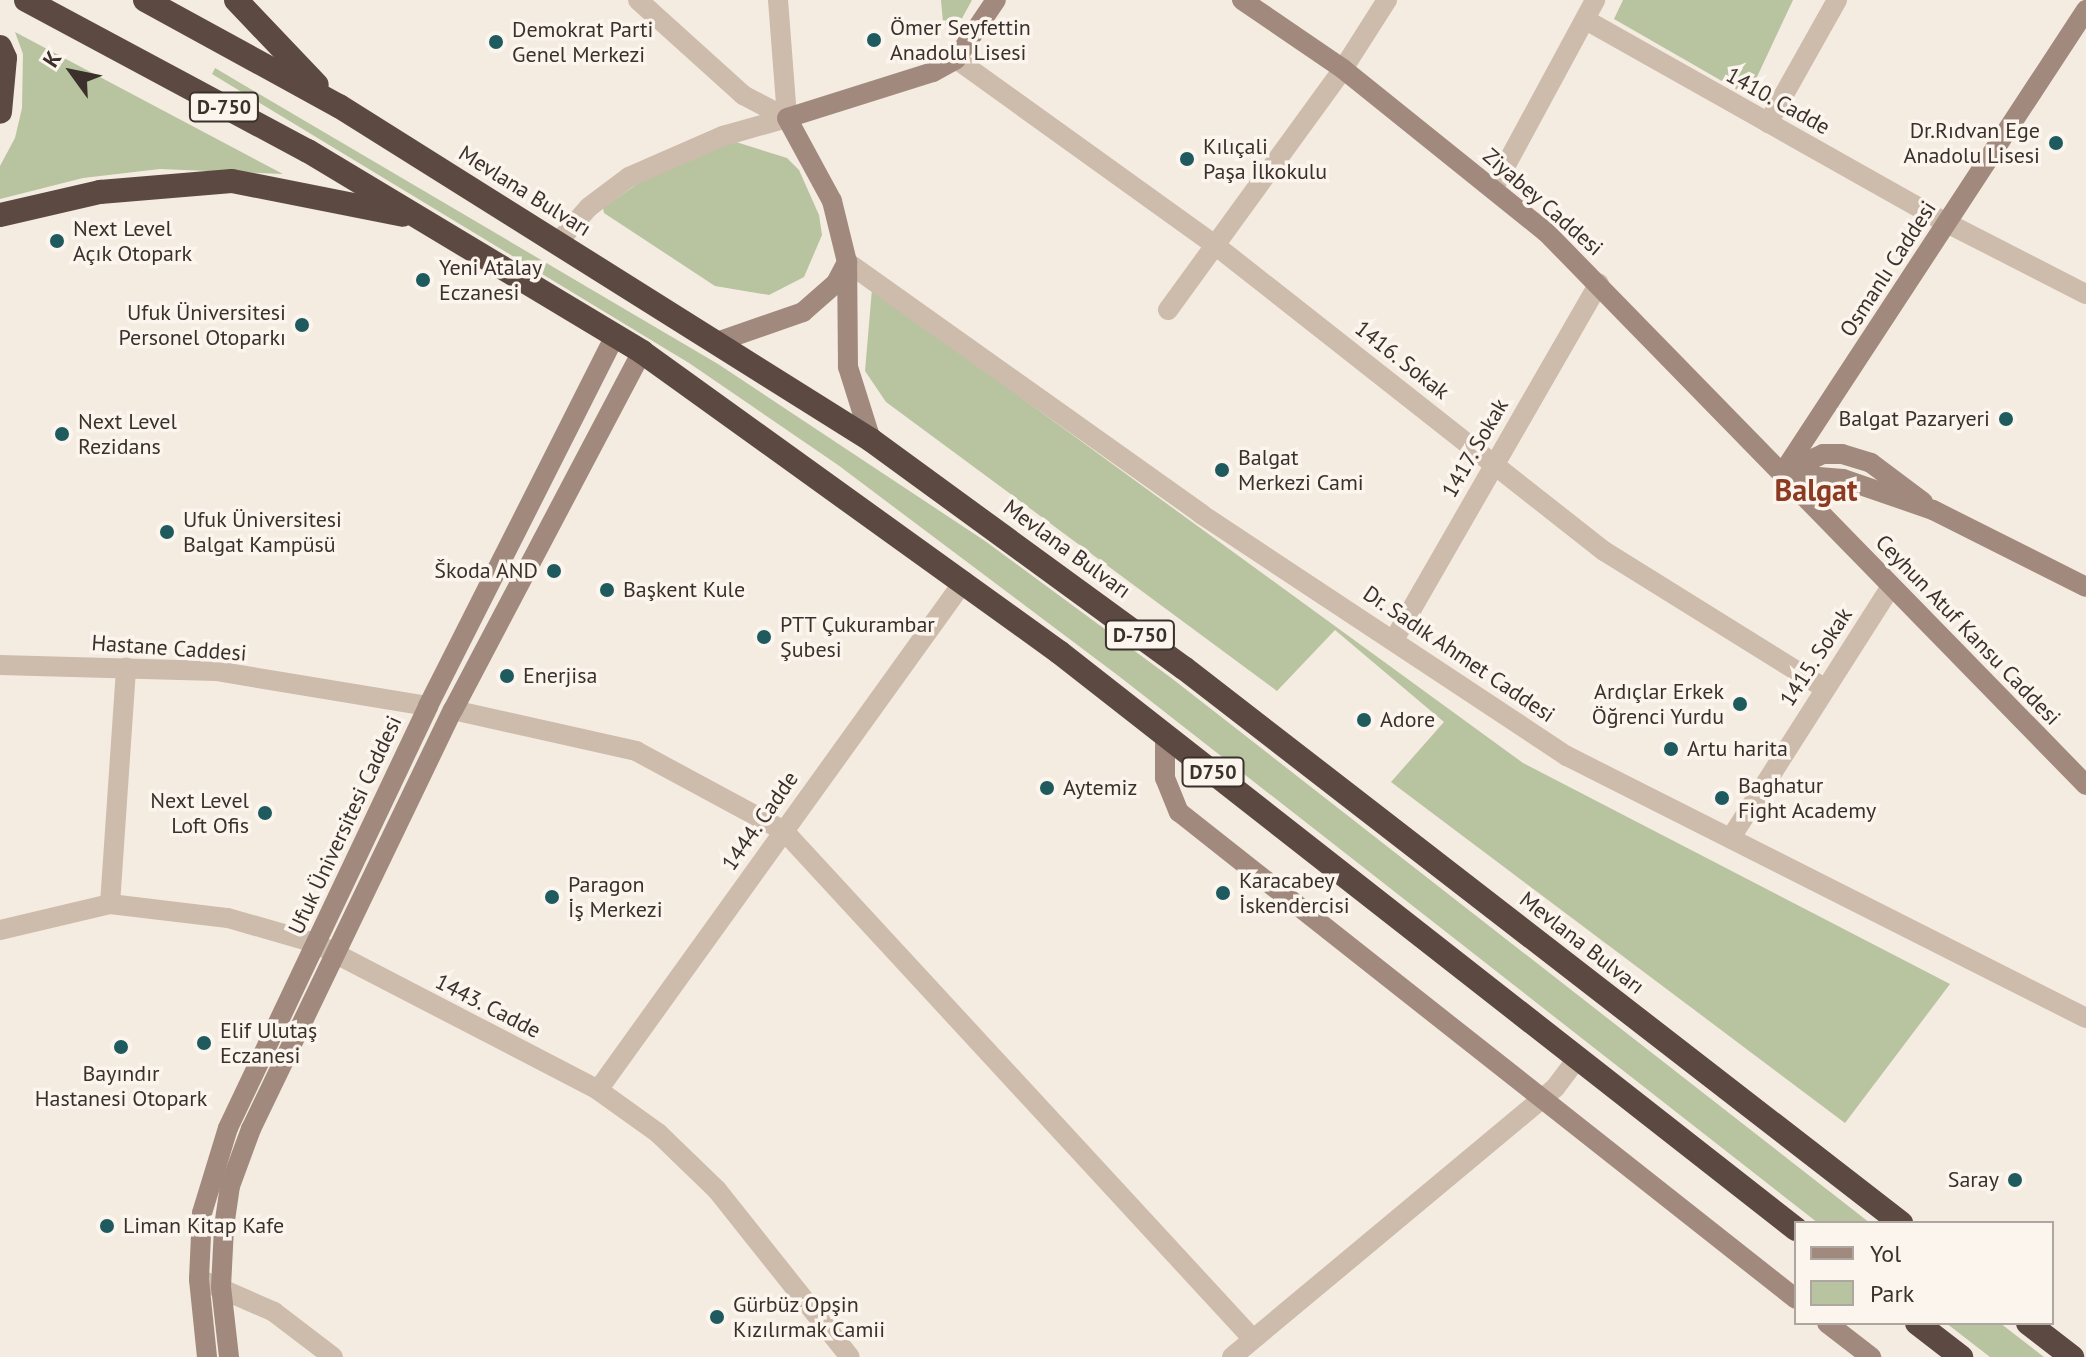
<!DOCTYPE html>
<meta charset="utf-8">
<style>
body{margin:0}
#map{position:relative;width:2086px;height:1357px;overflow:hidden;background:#f4ebe1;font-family:"PT Sans",sans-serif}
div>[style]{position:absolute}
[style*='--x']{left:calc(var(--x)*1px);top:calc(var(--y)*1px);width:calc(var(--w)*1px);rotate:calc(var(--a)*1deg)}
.green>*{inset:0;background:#b8c4a0}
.street>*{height:20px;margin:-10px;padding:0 10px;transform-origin:10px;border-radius:10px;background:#cdbbac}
.secondary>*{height:20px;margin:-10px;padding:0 10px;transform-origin:10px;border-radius:10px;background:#a18a7d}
.highway>*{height:24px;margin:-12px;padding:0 12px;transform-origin:12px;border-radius:12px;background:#5c4a42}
.dots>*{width:22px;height:22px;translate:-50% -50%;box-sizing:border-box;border:4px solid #fbf5ee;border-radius:50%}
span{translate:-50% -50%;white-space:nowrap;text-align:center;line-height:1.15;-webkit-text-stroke:7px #fbf5ee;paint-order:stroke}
.shield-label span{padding:2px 6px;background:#fbf5ee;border:2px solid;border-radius:6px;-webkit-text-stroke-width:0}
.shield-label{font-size:20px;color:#3b302b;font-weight:700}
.poi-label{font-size:22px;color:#3b302b}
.left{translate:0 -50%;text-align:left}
.right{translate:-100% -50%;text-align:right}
.street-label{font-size:22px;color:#3b302b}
.district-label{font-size:30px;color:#8c3b22;font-weight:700}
.legend{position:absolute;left:1794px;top:1221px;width:260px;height:104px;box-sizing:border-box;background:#fbf5ee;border:2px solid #aea6a0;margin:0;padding:10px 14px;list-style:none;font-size:24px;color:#3b302b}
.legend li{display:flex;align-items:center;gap:16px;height:40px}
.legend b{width:40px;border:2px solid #aea6a0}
.north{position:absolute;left:32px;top:32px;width:80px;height:80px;-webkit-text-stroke:6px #fbf5ee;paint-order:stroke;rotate:303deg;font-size:22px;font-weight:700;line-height:32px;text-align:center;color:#3b302b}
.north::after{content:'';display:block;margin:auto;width:28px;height:36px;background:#3b302b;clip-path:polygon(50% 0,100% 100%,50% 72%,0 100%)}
</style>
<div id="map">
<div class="green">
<i style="clip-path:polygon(941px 0,972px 0,954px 33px,943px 22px)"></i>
<i style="clip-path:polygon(1623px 0,1793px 0,1748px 96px,1614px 19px)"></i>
<i style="clip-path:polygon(15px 32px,283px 174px,160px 169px,83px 178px,0 199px,0 166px,15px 138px,22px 108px,23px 54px)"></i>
<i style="clip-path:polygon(215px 68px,718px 364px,985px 541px,1170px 677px,1870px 1223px,1818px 1223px,1120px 677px,838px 465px,689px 363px,212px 74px)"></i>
<i style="clip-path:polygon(736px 142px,787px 158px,799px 170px,819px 215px,822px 235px,804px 277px,769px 295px,715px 286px,604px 213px,603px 208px,647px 177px,709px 148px)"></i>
<i style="clip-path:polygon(872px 289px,1523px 763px,1950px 984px,1845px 1123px,1391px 782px,1444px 722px,1335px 630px,1277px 691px,886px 402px,865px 371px)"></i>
<i style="clip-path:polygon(1946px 1323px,2000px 1323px,2044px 1357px,1990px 1357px)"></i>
</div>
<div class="street">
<i style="--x:638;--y:0;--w:142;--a:42.1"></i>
<i style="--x:743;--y:95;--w:50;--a:27.6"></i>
<i style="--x:778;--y:0;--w:118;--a:85.6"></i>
<i style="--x:1586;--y:20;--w:414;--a:29.4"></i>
<i style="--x:1947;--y:223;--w:156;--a:27.1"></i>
<i style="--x:956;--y:59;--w:319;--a:35.7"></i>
<i style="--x:1215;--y:245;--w:495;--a:38.2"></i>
<i style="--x:1604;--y:551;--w:259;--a:31.9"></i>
<i style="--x:1768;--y:123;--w:141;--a:-60.7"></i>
<i style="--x:1493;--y:189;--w:215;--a:-61.6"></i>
<i style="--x:559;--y:241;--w:45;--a:-48.6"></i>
<i style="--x:589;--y:207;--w:50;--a:-36.9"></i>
<i style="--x:629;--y:177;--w:103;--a:-23.6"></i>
<i style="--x:723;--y:136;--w:66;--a:-15.7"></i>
<i style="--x:847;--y:262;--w:435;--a:35.4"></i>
<i style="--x:1201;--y:514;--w:439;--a:33.5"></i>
<i style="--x:1567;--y:756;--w:581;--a:26.79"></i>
<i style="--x:1168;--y:310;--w:298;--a:-54"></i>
<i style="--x:1343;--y:69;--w:82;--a:-57.5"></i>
<i style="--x:1395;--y:638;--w:409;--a:-60.1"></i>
<i style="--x:0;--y:665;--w:216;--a:1.6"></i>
<i style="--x:216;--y:671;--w:215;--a:9.4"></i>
<i style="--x:453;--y:710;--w:188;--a:12.6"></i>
<i style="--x:636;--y:751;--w:168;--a:28.4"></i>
<i style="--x:784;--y:831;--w:691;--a:47.29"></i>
<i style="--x:1732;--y:836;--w:296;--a:-57.5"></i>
<i style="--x:110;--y:904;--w:237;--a:-86.1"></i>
<i style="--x:0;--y:930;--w:113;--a:-13.3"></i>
<i style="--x:110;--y:904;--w:119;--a:6.8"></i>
<i style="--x:228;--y:918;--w:91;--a:16"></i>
<i style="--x:315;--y:943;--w:319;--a:27.4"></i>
<i style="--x:598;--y:1090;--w:74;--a:35.6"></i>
<i style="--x:658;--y:1133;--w:82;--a:44"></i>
<i style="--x:717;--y:1190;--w:213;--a:51.5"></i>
<i style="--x:598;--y:1090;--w:627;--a:-54.28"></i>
<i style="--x:199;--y:1279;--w:82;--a:23.7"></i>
<i style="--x:274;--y:1312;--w:74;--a:37.3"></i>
<i style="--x:1232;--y:1357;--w:420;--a:-39.8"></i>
<i style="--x:1555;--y:1088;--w:36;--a:-53"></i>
</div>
<div class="secondary">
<i style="--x:1242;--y:0;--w:122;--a:34.3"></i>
<i style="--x:1343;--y:69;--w:260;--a:38.8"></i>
<i style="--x:1546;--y:232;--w:773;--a:45.68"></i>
<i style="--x:717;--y:342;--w:91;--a:-19.2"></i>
<i style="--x:803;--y:312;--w:44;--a:-41.3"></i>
<i style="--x:836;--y:283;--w:24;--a:-62"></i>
<i style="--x:871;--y:440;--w:77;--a:-107.5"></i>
<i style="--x:848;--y:367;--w:105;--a:-90.5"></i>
<i style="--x:847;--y:262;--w:63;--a:-103.8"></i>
<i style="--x:832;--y:201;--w:94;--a:-118.5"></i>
<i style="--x:787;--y:118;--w:153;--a:-17.5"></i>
<i style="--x:933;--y:72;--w:26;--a:-29"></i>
<i style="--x:956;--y:59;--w:71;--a:-55.9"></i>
<i style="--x:1785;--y:472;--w:42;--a:-25.3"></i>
<i style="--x:1823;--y:454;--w:19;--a:0"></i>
<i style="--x:1842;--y:454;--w:30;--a:17"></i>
<i style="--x:1871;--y:463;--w:65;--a:36.9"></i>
<i style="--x:1782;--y:474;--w:555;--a:-56.77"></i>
<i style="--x:1782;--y:474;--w:61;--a:4.7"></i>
<i style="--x:1843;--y:479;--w:95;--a:19"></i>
<i style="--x:1933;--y:510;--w:171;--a:26.7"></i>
<i style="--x:1165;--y:734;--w:44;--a:90"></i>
<i style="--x:1165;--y:778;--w:37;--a:68"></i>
<i style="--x:1179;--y:812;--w:786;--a:38.28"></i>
<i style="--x:1827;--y:1323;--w:56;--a:37.7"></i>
<i style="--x:207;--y:1357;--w:78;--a:-95.9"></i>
<i style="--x:199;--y:1279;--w:66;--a:-87.4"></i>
<i style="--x:202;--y:1213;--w:89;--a:-73"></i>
<i style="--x:228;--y:1128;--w:467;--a:-64.6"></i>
<i style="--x:428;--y:706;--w:415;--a:-63.2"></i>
<i style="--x:229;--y:1357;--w:70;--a:-96.5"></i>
<i style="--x:221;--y:1287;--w:60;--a:-87.1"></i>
<i style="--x:224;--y:1227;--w:41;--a:-81.7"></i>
<i style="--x:230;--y:1186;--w:61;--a:-69.8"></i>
<i style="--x:251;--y:1129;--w:465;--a:-64.3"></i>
<i style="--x:453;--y:710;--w:405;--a:-62.2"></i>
</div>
<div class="highway">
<i style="--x:26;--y:0;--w:320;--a:28.2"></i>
<i style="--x:308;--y:151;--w:390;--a:31"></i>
<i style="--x:642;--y:352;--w:514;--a:35.73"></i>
<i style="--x:1059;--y:652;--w:936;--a:38.06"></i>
<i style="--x:145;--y:0;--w:221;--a:28.7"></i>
<i style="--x:339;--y:106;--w:628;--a:32.12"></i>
<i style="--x:871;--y:440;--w:387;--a:36.1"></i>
<i style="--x:1184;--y:668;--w:907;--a:37.74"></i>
<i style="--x:236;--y:0;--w:117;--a:46.4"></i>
<i style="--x:0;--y:47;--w:12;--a:66"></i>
<i style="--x:5;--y:58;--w:54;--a:95.3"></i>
<i style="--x:0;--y:215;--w:103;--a:-13"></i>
<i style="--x:100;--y:192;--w:132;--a:-4.8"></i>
<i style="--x:232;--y:181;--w:174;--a:11.2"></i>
<i style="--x:1917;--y:1323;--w:56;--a:37.7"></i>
<i style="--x:2028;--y:1323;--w:56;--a:37.7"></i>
</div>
<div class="dots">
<i style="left:874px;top:40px;background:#1f5a5e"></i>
<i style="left:496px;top:42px;background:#1f5a5e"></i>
<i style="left:2056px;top:143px;background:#1f5a5e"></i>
<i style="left:1187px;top:159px;background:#1f5a5e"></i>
<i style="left:57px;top:241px;background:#1f5a5e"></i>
<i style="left:423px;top:280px;background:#1f5a5e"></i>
<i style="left:302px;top:325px;background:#1f5a5e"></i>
<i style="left:2006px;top:419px;background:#1f5a5e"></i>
<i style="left:62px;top:434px;background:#1f5a5e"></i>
<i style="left:1222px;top:470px;background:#1f5a5e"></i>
<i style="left:167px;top:532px;background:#1f5a5e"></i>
<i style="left:554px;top:571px;background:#1f5a5e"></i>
<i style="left:607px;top:590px;background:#1f5a5e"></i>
<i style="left:764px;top:637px;background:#1f5a5e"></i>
<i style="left:507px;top:676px;background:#1f5a5e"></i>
<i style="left:1740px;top:704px;background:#1f5a5e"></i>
<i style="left:1364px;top:720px;background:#1f5a5e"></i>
<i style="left:1671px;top:749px;background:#1f5a5e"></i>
<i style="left:1047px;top:788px;background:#1f5a5e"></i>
<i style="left:1722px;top:798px;background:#1f5a5e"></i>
<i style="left:265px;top:813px;background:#1f5a5e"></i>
<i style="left:1223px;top:893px;background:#1f5a5e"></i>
<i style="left:552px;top:897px;background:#1f5a5e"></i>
<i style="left:204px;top:1043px;background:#1f5a5e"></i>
<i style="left:121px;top:1047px;background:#1f5a5e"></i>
<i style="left:2015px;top:1180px;background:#1f5a5e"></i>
<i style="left:107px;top:1226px;background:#1f5a5e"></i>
<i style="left:717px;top:1317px;background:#1f5a5e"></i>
</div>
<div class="shield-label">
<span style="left:224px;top:107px">D-750</span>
<span style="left:1140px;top:635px">D-750</span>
<span style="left:1213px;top:772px">D750</span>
</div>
<div class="poi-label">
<span class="left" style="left:890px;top:40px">Ömer Seyfettin<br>Anadolu Lisesi</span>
<span class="left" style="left:512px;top:42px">Demokrat Parti<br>Genel Merkezi</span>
<span class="right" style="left:2040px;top:143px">Dr.Rıdvan Ege<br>Anadolu Lisesi</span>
<span class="left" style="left:1203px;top:159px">Kılıçali<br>Paşa İlkokulu</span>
<span class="left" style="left:73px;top:241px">Next Level<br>Açık Otopark</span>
<span class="left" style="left:439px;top:280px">Yeni Atalay<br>Eczanesi</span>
<span class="right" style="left:286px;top:325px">Ufuk Üniversitesi<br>Personel Otoparkı</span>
<span class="right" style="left:1990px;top:419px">Balgat Pazaryeri</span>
<span class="left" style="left:78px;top:434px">Next Level<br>Rezidans</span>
<span class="left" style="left:1238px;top:470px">Balgat<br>Merkezi Cami</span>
<span class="left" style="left:183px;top:532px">Ufuk Üniversitesi<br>Balgat Kampüsü</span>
<span class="right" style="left:538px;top:571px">Škoda AND</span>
<span class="left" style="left:623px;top:590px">Başkent Kule</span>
<span class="left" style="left:780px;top:637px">PTT Çukurambar<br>Şubesi</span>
<span class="left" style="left:523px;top:676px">Enerjisa</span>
<span class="right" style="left:1724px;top:704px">Ardıçlar Erkek<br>Öğrenci Yurdu</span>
<span class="left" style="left:1380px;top:720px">Adore</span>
<span class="left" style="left:1687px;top:749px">Artu harita</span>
<span class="left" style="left:1738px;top:798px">Baghatur<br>Fight Academy</span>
<span class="left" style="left:1063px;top:788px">Aytemiz</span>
<span class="right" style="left:249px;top:813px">Next Level<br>Loft Ofis</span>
<span class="left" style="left:1239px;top:893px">Karacabey<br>İskendercisi</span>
<span class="left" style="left:568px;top:897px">Paragon<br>İş Merkezi</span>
<span class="left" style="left:220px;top:1043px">Elif Ulutaş<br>Eczanesi</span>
<span style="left:121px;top:1086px">Bayındır<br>Hastanesi Otopark</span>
<span class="right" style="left:1999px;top:1180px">Saray</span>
<span class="left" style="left:123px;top:1226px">Liman Kitap Kafe</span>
<span class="left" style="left:733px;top:1317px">Gürbüz Opşin<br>Kızılırmak Camii</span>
</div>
<div class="street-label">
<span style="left:1778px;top:101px;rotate:29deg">1410. Cadde</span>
<span style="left:525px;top:191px;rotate:32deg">Mevlana Bulvarı</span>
<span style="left:1543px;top:202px;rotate:41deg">Ziyabey Caddesi</span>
<span style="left:1888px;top:269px;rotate:-57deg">Osmanlı Caddesi</span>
<span style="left:1402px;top:360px;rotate:38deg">1416. Sokak</span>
<span style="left:1475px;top:448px;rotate:-60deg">1417. Sokak</span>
<span style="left:1067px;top:549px;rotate:36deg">Mevlana Bulvarı</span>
<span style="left:1968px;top:630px;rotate:46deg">Ceyhun Atuf Kansu Caddesi</span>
<span style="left:169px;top:648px;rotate:4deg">Hastane Caddesi</span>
<span style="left:1459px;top:654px;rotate:34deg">Dr. Sadık Ahmet Caddesi</span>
<span style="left:1816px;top:657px;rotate:-57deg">1415. Sokak</span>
<span style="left:760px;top:821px;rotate:-55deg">1444. Cadde</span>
<span style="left:345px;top:825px;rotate:-65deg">Ufuk Üniversitesi Caddesi</span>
<span style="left:1582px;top:943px;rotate:38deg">Mevlana Bulvarı</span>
<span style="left:488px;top:1006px;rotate:27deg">1443. Cadde</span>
</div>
<div class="district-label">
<span style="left:1816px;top:490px">Balgat</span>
</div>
<ul class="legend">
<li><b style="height:10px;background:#a18a7d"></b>Yol</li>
<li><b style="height:22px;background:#b8c4a0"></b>Park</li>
</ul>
<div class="north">K</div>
</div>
